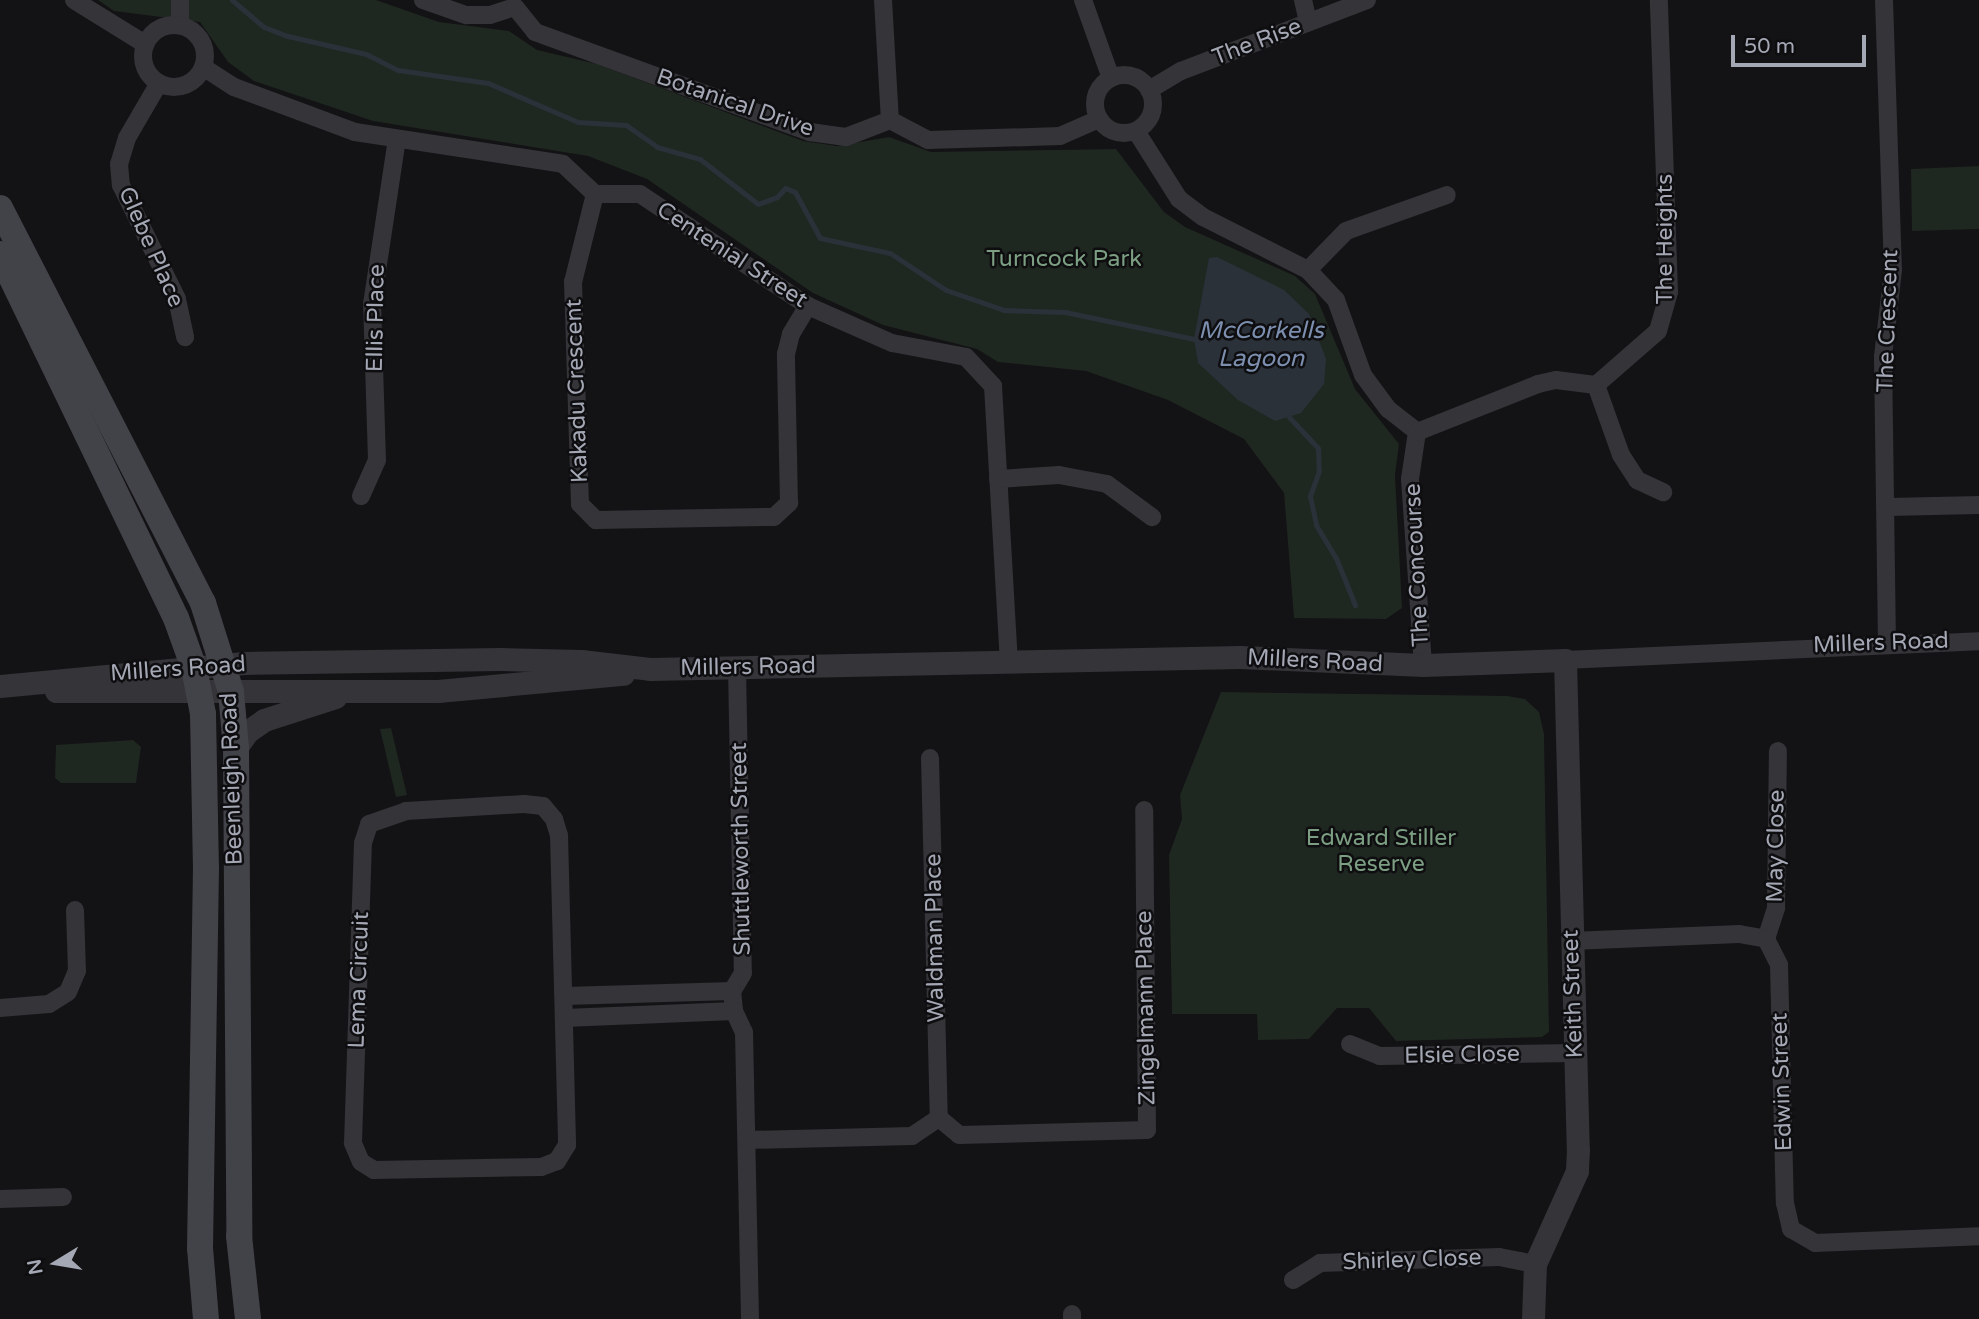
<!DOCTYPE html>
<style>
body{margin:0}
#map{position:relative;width:1979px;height:1319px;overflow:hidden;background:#131214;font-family:"Varela Round",sans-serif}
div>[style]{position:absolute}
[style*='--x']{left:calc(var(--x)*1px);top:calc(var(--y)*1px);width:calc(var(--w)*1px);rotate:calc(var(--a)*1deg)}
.green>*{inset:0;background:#1f2721}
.water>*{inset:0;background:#2b3139}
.stream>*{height:5px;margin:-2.5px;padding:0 2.5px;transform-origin:2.5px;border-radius:2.5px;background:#2b3139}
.minor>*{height:18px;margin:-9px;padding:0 9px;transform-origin:9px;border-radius:9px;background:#343439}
.minor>.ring{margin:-9px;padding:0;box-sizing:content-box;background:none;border:18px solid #343439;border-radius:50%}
.tertiary>*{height:23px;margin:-11.5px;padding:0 11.5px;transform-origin:11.5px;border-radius:11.5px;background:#343439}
.secondary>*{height:26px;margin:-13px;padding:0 13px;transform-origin:13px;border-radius:13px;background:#424249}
span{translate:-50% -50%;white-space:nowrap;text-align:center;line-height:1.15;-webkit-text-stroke:5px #0e0d0f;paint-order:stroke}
.street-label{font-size:23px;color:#a4a7b4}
.park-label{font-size:23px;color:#7c9f83}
.water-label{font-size:24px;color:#7c8faf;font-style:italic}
.north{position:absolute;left:21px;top:1228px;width:70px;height:70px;-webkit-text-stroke:5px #0e0d0f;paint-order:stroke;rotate:259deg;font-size:19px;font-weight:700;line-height:28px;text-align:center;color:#a4a7b4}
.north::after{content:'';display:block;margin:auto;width:24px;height:32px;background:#a4a7b4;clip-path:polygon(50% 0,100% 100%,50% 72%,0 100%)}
.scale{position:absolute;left:1731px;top:35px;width:135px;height:32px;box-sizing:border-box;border:4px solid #a4a7b4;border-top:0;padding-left:9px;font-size:21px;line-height:24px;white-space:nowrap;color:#a4a7b4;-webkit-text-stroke:5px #0e0d0f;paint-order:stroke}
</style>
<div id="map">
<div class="green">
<i style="clip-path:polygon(98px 0,376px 0,439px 22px,509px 31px,537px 50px,597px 64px,803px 141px,837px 146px,889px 137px,931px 152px,1116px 149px,1164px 212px,1185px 227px,1295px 276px,1315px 294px,1355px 389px,1399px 444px,1395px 475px,1402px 608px,1386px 619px,1294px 618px,1284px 493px,1244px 439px,1168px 400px,1086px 371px,998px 362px,977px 349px,883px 325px,813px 293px,647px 179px,588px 156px,373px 121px,254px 81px,228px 62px,200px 22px,114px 11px)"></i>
<i style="clip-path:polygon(1979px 166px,1979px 229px,1912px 231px,1911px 169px)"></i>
<i style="clip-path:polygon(1221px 692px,1507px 696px,1525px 699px,1539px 712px,1544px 734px,1549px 1032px,1542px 1037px,1396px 1041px,1369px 1008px,1337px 1008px,1309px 1039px,1258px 1040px,1257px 1014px,1172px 1014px,1169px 855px,1182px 819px,1180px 795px)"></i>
<i style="clip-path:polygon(391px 728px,407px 795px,396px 797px,380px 729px)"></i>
<i style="clip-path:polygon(133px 740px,141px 747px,136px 783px,61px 783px,55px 778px,56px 745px)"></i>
</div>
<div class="water">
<i style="clip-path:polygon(1217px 257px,1284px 290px,1309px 314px,1326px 359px,1324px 384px,1301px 413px,1275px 421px,1238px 400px,1198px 363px,1194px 339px,1209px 258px)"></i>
</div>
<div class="stream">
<i style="--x:232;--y:0;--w:42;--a:40.2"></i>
<i style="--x:264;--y:27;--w:26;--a:21"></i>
<i style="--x:288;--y:36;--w:80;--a:13"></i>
<i style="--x:366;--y:54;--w:36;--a:27"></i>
<i style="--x:398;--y:70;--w:91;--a:8.2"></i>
<i style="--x:488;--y:83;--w:98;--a:23.4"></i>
<i style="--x:578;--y:122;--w:48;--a:3.6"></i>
<i style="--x:626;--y:125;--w:38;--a:35"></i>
<i style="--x:657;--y:147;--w:45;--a:15.6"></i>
<i style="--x:700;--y:159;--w:73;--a:37.8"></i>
<i style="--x:758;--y:204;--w:20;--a:-20"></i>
<i style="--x:777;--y:197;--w:12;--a:-48"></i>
<i style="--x:785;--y:188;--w:11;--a:22"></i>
<i style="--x:795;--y:192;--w:52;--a:61.5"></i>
<i style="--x:820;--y:238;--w:72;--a:12.1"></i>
<i style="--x:890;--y:253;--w:67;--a:33.5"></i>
<i style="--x:946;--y:290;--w:61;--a:19"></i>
<i style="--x:1004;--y:310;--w:61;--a:1.9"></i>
<i style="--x:1065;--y:312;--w:132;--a:11.8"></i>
<i style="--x:1289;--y:417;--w:42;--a:46.9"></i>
<i style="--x:1318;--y:448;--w:23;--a:88"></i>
<i style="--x:1319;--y:471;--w:27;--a:110"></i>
<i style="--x:1310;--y:496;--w:30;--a:78"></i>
<i style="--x:1316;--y:525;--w:39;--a:59"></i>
<i style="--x:1336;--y:558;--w:51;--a:68"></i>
</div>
<div class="minor">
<i style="--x:74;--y:0;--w:84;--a:31.8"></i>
<i style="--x:180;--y:0;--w:25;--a:90"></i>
<i style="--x:423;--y:0;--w:46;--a:19.2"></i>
<i style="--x:466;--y:15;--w:24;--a:0"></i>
<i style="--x:490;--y:15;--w:26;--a:-18"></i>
<i style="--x:515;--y:7;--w:32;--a:51"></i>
<i style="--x:535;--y:32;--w:293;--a:20"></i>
<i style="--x:810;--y:132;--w:36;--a:8"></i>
<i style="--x:846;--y:137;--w:47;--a:-21.1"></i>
<i style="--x:890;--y:120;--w:43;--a:27.8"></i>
<i style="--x:928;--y:140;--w:132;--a:-1.7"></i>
<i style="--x:1060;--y:136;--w:43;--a:-23.6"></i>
<i style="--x:883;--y:0;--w:120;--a:86.7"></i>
<i style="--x:1083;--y:0;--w:83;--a:70.3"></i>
<i style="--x:1303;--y:0;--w:23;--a:77"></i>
<i style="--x:1884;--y:0;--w:270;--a:88.1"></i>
<i style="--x:1893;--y:270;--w:88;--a:96.6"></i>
<i style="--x:1883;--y:357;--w:285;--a:89.2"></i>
<i class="ring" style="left:143px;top:25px;width:44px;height:44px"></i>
<i style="--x:203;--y:67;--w:37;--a:33"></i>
<i style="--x:234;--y:87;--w:129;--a:20.4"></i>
<i style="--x:355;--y:132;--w:210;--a:8.7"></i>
<i style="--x:563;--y:164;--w:44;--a:43.2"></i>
<i style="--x:595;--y:194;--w:45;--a:0"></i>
<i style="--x:640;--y:194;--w:202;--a:33.7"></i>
<i style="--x:808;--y:306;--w:92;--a:23.8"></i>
<i style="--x:892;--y:343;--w:75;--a:10.7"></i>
<i style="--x:966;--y:357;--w:40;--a:47"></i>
<i style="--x:993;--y:386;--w:276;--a:86.7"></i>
<i class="ring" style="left:1095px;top:75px;width:40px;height:40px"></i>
<i style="--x:159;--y:83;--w:64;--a:120.2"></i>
<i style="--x:127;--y:138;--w:27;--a:107"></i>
<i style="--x:119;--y:164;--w:21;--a:85"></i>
<i style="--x:121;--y:185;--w:127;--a:63.8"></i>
<i style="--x:177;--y:299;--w:39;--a:78"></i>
<i style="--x:1149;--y:90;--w:37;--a:-31"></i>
<i style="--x:1181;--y:71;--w:199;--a:-20.9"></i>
<i style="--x:1136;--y:131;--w:80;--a:57.7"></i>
<i style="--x:1179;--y:199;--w:30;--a:37"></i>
<i style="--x:1203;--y:217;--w:118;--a:26.8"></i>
<i style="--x:1308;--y:270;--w:41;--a:47"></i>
<i style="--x:1336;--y:300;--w:80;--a:70.2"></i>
<i style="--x:1363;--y:375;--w:42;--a:53.7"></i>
<i style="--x:1388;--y:409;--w:37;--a:38"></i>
<i style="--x:1417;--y:432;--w:48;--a:98.5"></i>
<i style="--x:1410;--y:479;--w:186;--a:86"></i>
<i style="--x:595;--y:194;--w:91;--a:104"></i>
<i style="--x:573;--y:282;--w:222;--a:88.2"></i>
<i style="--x:580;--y:504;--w:23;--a:45"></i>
<i style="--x:596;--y:520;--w:178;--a:-1"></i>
<i style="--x:774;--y:517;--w:21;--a:-43"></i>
<i style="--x:789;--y:503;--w:149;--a:-91.2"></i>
<i style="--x:786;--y:354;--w:21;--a:-76"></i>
<i style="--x:791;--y:334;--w:33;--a:-59"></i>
<i style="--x:1308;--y:270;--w:54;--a:-45.7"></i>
<i style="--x:1346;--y:231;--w:107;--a:-19.6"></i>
<i style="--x:1596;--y:385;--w:74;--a:70.3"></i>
<i style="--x:1621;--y:455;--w:30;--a:57"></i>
<i style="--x:1637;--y:480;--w:29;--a:25"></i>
<i style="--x:1417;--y:432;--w:130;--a:-21.6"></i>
<i style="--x:1538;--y:384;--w:18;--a:-13"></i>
<i style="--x:1556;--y:380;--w:40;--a:7.1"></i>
<i style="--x:1596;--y:385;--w:82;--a:-41.1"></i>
<i style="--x:1658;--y:331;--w:41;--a:-74.2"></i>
<i style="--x:1669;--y:292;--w:292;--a:-92"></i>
<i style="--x:998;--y:479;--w:61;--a:-3.8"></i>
<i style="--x:1059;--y:475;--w:49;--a:10.6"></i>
<i style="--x:1107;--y:484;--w:56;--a:36.3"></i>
<i style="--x:361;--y:496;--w:39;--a:-66"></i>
<i style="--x:377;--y:460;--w:156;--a:-91.8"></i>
<i style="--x:372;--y:304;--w:167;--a:-81.4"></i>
<i style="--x:1888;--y:507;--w:91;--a:-1.3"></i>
<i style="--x:1565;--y:660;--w:414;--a:-2.6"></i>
<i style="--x:737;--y:668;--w:305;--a:88.9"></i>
<i style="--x:743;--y:973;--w:21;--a:121"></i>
<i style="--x:732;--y:991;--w:20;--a:84"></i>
<i style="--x:734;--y:1011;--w:23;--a:65"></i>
<i style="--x:744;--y:1032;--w:287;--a:88.8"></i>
<i style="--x:930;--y:758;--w:360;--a:88.6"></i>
<i style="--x:524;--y:804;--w:19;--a:6"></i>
<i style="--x:543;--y:806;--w:17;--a:50"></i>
<i style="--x:554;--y:819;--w:17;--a:73"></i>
<i style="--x:559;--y:835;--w:310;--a:88.5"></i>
<i style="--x:567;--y:1145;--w:19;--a:122"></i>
<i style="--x:557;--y:1161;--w:17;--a:159"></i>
<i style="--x:541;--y:1167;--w:167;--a:179"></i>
<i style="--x:374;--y:1170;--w:15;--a:-148"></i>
<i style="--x:361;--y:1162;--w:21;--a:-113"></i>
<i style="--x:353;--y:1143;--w:300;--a:-88.1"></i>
<i style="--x:363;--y:843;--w:20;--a:-72"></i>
<i style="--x:369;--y:824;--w:39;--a:-19"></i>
<i style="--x:406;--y:811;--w:118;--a:-3.4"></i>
<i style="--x:1766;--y:939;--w:33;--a:-72"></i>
<i style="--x:1776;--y:908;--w:157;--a:-89.3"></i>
<i style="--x:1571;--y:941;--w:168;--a:-2.4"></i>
<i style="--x:1739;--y:934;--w:27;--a:10"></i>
<i style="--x:1766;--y:939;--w:29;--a:63"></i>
<i style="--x:1779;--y:965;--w:238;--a:88.6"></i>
<i style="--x:1785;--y:1203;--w:27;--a:77"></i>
<i style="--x:1791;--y:1229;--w:28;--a:30"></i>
<i style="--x:1815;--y:1243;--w:164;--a:-2.4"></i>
<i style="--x:565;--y:996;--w:167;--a:-1.7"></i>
<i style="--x:0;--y:1008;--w:49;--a:-4.7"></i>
<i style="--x:49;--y:1004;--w:22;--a:-32"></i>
<i style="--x:68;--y:992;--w:23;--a:-67"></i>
<i style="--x:77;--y:971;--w:61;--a:-91.9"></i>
<i style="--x:565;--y:1018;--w:169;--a:-2.4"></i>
<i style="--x:1350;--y:1044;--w:32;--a:22"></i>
<i style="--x:1380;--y:1056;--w:196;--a:-0.9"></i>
<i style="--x:747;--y:1140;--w:165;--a:-1.4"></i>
<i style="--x:912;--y:1136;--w:32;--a:-34"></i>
<i style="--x:939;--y:1118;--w:26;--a:40"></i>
<i style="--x:959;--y:1135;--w:188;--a:-1.5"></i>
<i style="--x:1147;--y:1130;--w:320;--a:-90.5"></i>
<i style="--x:0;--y:1199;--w:63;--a:-1.8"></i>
<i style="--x:1293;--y:1280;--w:32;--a:-32"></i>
<i style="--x:1320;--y:1263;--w:179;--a:-1.9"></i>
<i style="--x:1499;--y:1257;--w:37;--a:11"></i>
<i style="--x:1072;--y:1314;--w:5;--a:90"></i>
</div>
<div class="tertiary">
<i style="--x:0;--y:686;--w:245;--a:-5.4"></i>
<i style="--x:244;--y:663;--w:256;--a:-0.9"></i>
<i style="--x:500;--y:659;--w:81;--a:1.4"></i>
<i style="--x:581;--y:661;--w:69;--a:6.6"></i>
<i style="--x:650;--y:669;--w:590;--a:-1.17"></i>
<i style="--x:1240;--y:657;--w:183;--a:2.5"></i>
<i style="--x:1423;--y:665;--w:142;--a:-2"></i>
<i style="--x:1565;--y:660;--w:490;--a:88.5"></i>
<i style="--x:1578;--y:1150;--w:21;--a:93"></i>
<i style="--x:1577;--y:1171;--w:102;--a:114.3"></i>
<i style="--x:1535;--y:1264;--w:55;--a:92.1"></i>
<i style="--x:56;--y:691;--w:382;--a:0"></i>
<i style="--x:438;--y:691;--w:186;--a:-5.3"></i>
<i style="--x:236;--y:748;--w:19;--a:-55"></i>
<i style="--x:247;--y:732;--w:21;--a:-35"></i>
<i style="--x:264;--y:720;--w:75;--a:-17.9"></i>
</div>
<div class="secondary">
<i style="--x:0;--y:208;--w:444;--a:62.8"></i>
<i style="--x:203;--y:603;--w:93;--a:72.5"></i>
<i style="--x:231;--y:692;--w:56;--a:84.9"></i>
<i style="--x:236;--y:748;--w:488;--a:89.6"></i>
<i style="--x:239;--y:1236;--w:83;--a:83.8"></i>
<i style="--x:0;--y:254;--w:404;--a:64.2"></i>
<i style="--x:176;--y:618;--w:53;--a:70.2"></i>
<i style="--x:194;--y:668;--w:47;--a:78.9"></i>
<i style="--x:203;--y:714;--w:153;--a:88.9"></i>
<i style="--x:206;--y:867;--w:381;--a:90.9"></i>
<i style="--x:200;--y:1248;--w:71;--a:85.2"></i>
</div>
<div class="street-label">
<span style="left:1257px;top:42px;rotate:-21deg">The Rise</span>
<span style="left:735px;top:103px;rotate:19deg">Botanical Drive</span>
<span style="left:1665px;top:239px;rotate:-90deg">The Heights</span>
<span style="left:151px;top:247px;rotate:66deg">Glebe Place</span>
<span style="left:732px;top:255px;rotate:33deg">Centenial Street</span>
<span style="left:376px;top:318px;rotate:-89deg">Ellis Place</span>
<span style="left:1888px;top:321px;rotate:-88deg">The Crescent</span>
<span style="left:577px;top:391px;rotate:-92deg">Kakadu Crescent</span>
<span style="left:1417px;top:565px;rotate:-93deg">The Concourse</span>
<span style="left:1881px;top:643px;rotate:-2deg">Millers Road</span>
<span style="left:1315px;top:661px;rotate:3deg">Millers Road</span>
<span style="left:748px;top:667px;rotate:-1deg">Millers Road</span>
<span style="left:178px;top:669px;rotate:-4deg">Millers Road</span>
<span style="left:232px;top:779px;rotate:-92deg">Beenleigh Road</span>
<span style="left:1776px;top:846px;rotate:-89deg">May Close</span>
<span style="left:741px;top:849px;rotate:-91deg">Shuttleworth Street</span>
<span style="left:935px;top:938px;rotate:-91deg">Waldman Place</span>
<span style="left:359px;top:980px;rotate:-88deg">Lema Circuit</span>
<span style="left:1573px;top:994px;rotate:-92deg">Keith Street</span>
<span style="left:1146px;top:1008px;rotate:-91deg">Zingelmann Place</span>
<span style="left:1462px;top:1055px;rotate:-1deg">Elsie Close</span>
<span style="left:1782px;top:1082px;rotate:-92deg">Edwin Street</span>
<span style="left:1412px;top:1260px;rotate:-2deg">Shirley Close</span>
</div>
<div class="park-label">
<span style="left:1064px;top:259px">Turncock Park</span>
<span style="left:1381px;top:851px">Edward Stiller<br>Reserve</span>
</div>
<div class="water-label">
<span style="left:1261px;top:345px">McCorkells<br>Lagoon</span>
</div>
<div class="north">N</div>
<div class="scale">50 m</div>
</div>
